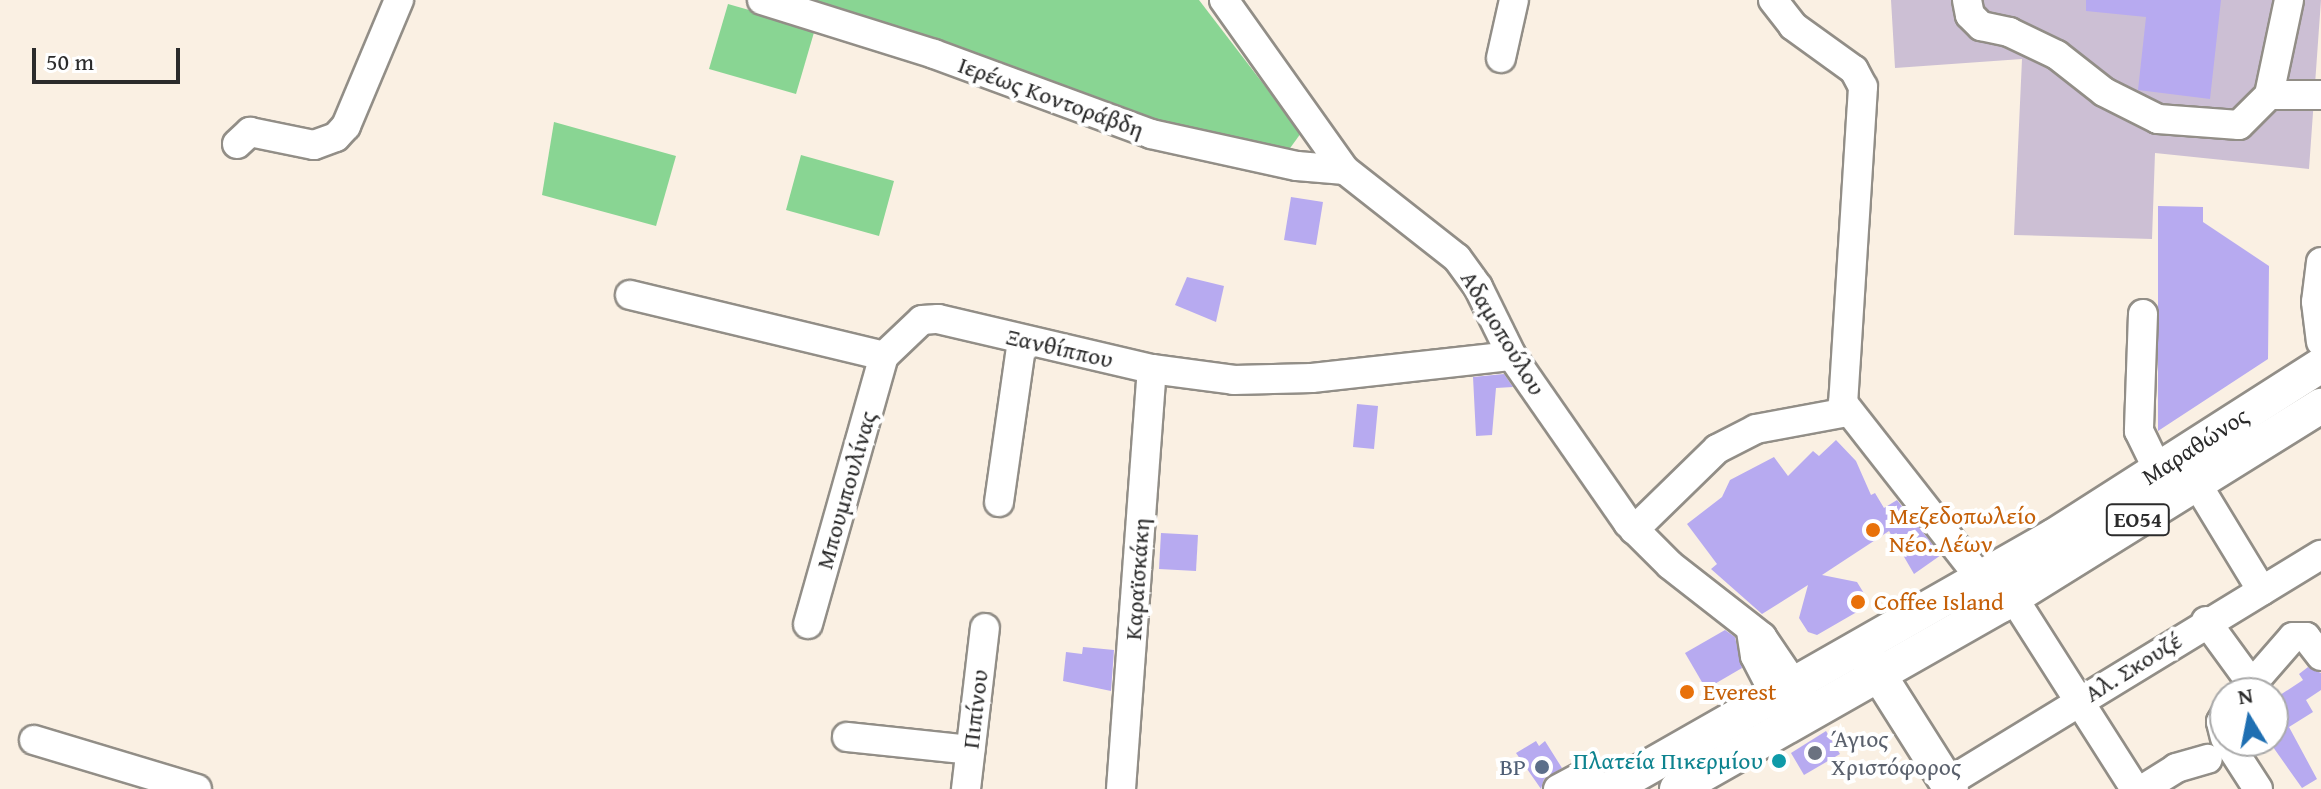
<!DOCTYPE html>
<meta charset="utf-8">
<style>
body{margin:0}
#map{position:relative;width:2321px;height:789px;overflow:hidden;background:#faf0e3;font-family:"Gentium Book Plus",serif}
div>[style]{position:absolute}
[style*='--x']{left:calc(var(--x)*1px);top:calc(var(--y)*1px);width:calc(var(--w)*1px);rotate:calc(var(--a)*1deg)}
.industrial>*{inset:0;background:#ccbfd4}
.green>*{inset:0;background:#89d593}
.building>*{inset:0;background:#b7aaf0}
.roads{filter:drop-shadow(2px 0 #928e87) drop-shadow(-2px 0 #928e87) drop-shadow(0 2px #928e87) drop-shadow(0 -2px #928e87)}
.minor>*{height:28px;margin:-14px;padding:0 14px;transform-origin:14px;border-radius:14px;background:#fff}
.major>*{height:34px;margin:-17px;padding:0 17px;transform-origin:17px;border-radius:17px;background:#fff}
.dots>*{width:22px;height:22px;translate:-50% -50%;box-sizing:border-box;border:4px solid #fff;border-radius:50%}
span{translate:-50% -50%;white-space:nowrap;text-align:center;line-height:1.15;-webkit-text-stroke:8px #fff;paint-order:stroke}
.shield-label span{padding:2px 6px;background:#fff;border:2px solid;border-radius:6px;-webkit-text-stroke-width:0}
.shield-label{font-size:22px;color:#2b2b2b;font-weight:700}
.street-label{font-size:24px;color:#2b2b2b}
.food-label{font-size:24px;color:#c56008}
.left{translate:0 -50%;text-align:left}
.worship-label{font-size:24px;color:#5b616d}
.culture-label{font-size:24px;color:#0d838f}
.right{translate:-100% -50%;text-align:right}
.service-label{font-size:24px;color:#4e5e75}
.north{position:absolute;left:2209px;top:677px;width:80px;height:80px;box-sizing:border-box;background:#fff;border:2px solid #aaa;border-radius:50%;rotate:350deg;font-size:22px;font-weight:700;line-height:32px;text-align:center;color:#2b2b2b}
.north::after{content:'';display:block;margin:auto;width:28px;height:36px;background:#1f6fb2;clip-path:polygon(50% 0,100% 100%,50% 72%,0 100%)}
.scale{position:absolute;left:32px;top:48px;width:148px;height:36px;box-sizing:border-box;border:4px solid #2b2b2b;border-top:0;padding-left:10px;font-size:24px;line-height:28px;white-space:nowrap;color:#2b2b2b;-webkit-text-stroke:6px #fff;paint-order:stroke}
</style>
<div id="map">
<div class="industrial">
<i style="clip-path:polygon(1891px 0,2321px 0,2309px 169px,2155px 153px,2152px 239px,2014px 235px,2022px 59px,1895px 68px)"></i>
</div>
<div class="green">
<i style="clip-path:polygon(806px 0,1199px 0,1301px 133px,1288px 151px,1148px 118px)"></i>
<i style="clip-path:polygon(728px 4px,815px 29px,796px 94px,709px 69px)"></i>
<i style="clip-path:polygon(554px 122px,676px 156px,656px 226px,542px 195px)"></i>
<i style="clip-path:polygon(801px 155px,894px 181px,879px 236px,786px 210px)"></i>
</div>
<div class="building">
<i style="clip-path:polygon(2086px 0,2221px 0,2210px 99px,2138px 90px,2146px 17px,2086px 11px)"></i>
<i style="clip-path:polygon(1291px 197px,1323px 202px,1316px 245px,1284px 240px)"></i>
<i style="clip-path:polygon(2158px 206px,2203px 207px,2203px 222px,2269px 266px,2268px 359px,2158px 431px)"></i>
<i style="clip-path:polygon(1187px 277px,1224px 286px,1216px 322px,1175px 305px)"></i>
<i style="clip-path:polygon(1504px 374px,1513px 387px,1496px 388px,1492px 435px,1476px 436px,1473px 377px)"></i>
<i style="clip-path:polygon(1357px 404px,1378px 406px,1374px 449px,1353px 447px)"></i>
<i style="clip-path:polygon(1836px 440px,1856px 461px,1871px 495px,1875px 493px,1884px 508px,1897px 500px,1941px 555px,1914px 574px,1889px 531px,1822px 575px,1857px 582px,1865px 595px,1862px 609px,1817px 635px,1808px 632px,1799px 618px,1808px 585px,1762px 614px,1711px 569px,1717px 564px,1687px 524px,1722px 497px,1730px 480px,1774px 457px,1788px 476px,1813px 451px,1819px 456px)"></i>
<i style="clip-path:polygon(1161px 533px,1198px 535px,1196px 571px,1159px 569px)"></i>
<i style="clip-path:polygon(1725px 630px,1735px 637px,1742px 668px,1706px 689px,1685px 653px)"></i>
<i style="clip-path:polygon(1083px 647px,1114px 650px,1111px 691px,1063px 681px,1066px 652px,1082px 654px)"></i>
<i style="clip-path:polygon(2308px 667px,2321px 673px,2321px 690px,2306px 700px,2313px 712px,2289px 727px,2317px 779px,2302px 788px,2273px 747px,2273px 704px,2283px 711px,2274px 699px,2303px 680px,2299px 674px)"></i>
<i style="clip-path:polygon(1826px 731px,1840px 754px,1804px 775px,1791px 753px)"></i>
<i style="clip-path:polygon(1536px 741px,1539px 746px,1545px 741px,1562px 768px,1544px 779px,1541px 789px,1516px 753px)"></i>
</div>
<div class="roads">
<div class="minor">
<i style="--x:762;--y:0;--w:180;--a:17.4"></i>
<i style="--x:934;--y:54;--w:231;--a:20.2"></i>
<i style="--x:1151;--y:134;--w:149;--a:12.4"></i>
<i style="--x:1297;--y:166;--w:48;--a:4.8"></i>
<i style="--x:1224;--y:0;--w:209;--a:54.6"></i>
<i style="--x:1345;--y:170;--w:142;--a:38.2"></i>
<i style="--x:1457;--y:258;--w:36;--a:54"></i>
<i style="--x:1478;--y:287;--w:77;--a:63.8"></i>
<i style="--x:1512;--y:356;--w:203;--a:55.2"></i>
<i style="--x:1628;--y:523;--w:59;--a:45"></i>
<i style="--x:1670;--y:565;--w:117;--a:38"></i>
<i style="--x:1762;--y:637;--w:78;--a:55.9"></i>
<i style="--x:1773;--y:0;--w:33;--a:52"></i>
<i style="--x:1793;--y:26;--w:75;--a:35.8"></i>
<i style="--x:1854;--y:70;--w:19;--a:62"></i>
<i style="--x:1863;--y:87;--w:317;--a:93.6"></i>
<i style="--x:1843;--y:403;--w:241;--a:51.9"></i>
<i style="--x:1967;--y:0;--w:15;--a:79"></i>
<i style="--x:1970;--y:15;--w:16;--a:45"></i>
<i style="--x:1981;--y:26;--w:29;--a:12"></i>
<i style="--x:2009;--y:32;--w:53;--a:25.6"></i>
<i style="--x:2057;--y:55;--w:60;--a:38.2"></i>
<i style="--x:2104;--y:92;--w:60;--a:26.6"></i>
<i style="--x:2158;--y:119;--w:81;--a:4.2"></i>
<i style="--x:2239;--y:125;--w:42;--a:-45"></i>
<i style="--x:2289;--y:0;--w:97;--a:101.9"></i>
<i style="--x:2269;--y:95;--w:52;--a:0"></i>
<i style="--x:1501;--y:58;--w:59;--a:-77.4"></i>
<i style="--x:237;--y:144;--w:18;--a:-43"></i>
<i style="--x:250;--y:132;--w:65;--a:11.5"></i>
<i style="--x:314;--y:145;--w:23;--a:-20"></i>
<i style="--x:336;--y:137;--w:15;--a:-48"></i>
<i style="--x:346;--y:126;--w:137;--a:-67.2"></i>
<i style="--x:2321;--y:262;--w:40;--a:97.1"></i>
<i style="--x:2316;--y:302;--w:40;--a:82.9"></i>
<i style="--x:630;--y:295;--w:261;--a:13.5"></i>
<i style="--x:2143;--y:314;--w:117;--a:92"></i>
<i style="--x:2139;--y:431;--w:43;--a:64"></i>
<i style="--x:2197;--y:484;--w:125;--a:58.7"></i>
<i style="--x:999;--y:502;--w:164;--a:-81.9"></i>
<i style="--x:1634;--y:530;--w:116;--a:-44.3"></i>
<i style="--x:1717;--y:449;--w:44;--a:-27.1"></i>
<i style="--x:1756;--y:429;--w:94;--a:-10.5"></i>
<i style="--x:2002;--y:580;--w:248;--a:57.5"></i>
<i style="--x:2206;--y:621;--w:78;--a:53.9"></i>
<i style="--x:2252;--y:684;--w:12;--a:132"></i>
<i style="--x:808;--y:624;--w:279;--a:-74.2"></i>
<i style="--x:884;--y:356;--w:52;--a:-43.5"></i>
<i style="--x:922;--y:320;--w:16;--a:-4"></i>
<i style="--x:938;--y:319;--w:220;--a:13.2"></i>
<i style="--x:1152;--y:369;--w:83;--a:7.6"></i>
<i style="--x:1234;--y:380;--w:78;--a:-1.5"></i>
<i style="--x:1312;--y:378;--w:201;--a:-6.3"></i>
<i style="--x:1751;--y:631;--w:25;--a:81"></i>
<i style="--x:1755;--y:656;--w:65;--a:62.7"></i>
<i style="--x:2252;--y:684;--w:62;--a:-48.9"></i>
<i style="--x:2293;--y:637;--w:13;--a:0"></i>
<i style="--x:2306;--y:637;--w:24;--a:52"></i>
<i style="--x:2225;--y:715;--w:8;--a:120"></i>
<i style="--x:2221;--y:722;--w:16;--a:76"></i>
<i style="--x:847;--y:737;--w:124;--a:6"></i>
<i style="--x:34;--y:740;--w:170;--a:16.7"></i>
<i style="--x:2227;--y:741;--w:57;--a:57.1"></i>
<i style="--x:1947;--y:783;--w:438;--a:-31.4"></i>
<i style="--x:966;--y:789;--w:162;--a:-83.3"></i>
<i style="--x:1121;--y:789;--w:421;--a:-85.8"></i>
<i style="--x:1558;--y:789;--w:26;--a:-28"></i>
<i style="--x:1581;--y:777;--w:29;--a:25"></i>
<i style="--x:2143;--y:789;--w:39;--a:-32"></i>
<i style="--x:2176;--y:768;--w:33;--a:-16"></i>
</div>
<div class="major">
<i style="--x:1867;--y:656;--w:157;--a:57.7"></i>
<i style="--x:1610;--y:789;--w:511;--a:-29.68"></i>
<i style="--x:2054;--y:536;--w:317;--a:-32.6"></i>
<i style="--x:1677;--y:789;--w:373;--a:-29.6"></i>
<i style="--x:2001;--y:605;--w:377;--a:-31.9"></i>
</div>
</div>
<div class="dots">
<i style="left:1873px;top:530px;background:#e8710a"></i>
<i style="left:1858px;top:602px;background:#e8710a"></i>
<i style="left:1687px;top:692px;background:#e8710a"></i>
<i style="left:1815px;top:753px;background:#6b7280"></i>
<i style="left:1779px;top:761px;background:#0f9aa8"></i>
<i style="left:1542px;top:767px;background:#5c6f8a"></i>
</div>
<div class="shield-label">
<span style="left:2138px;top:520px">ΕΟ54</span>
</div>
<div class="street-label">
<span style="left:1051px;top:97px;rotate:20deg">Ιερέως Κοντοράβδη</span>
<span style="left:1503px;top:333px;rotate:59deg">Αδαμοπούλου</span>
<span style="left:1060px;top:348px;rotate:13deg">Ξανθίππου</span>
<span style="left:2195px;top:446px;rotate:-33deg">Μαραθώνος</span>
<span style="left:846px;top:490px;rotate:-74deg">Μπουμπουλίνας</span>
<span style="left:1137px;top:579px;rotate:-86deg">Καραϊσκάκη</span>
<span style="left:2133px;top:667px;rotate:-32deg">Αλ. Σκουζέ</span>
<span style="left:975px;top:709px;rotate:-83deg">Πιπίνου</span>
</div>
<div class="food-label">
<span class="left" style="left:1889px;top:530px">Μεζεδοπωλείο<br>Νέο..Λέων</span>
<span class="left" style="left:1874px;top:602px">Coffee Island</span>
<span class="left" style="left:1703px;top:692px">Everest</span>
</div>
<div class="worship-label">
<span class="left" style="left:1831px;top:753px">Άγιος<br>Χριστόφορος</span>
</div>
<div class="culture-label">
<span class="right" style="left:1763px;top:761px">Πλατεία Πικερμίου</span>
</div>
<div class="service-label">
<span class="right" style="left:1526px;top:767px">BP</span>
</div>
<div class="north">N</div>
<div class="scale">50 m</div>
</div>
